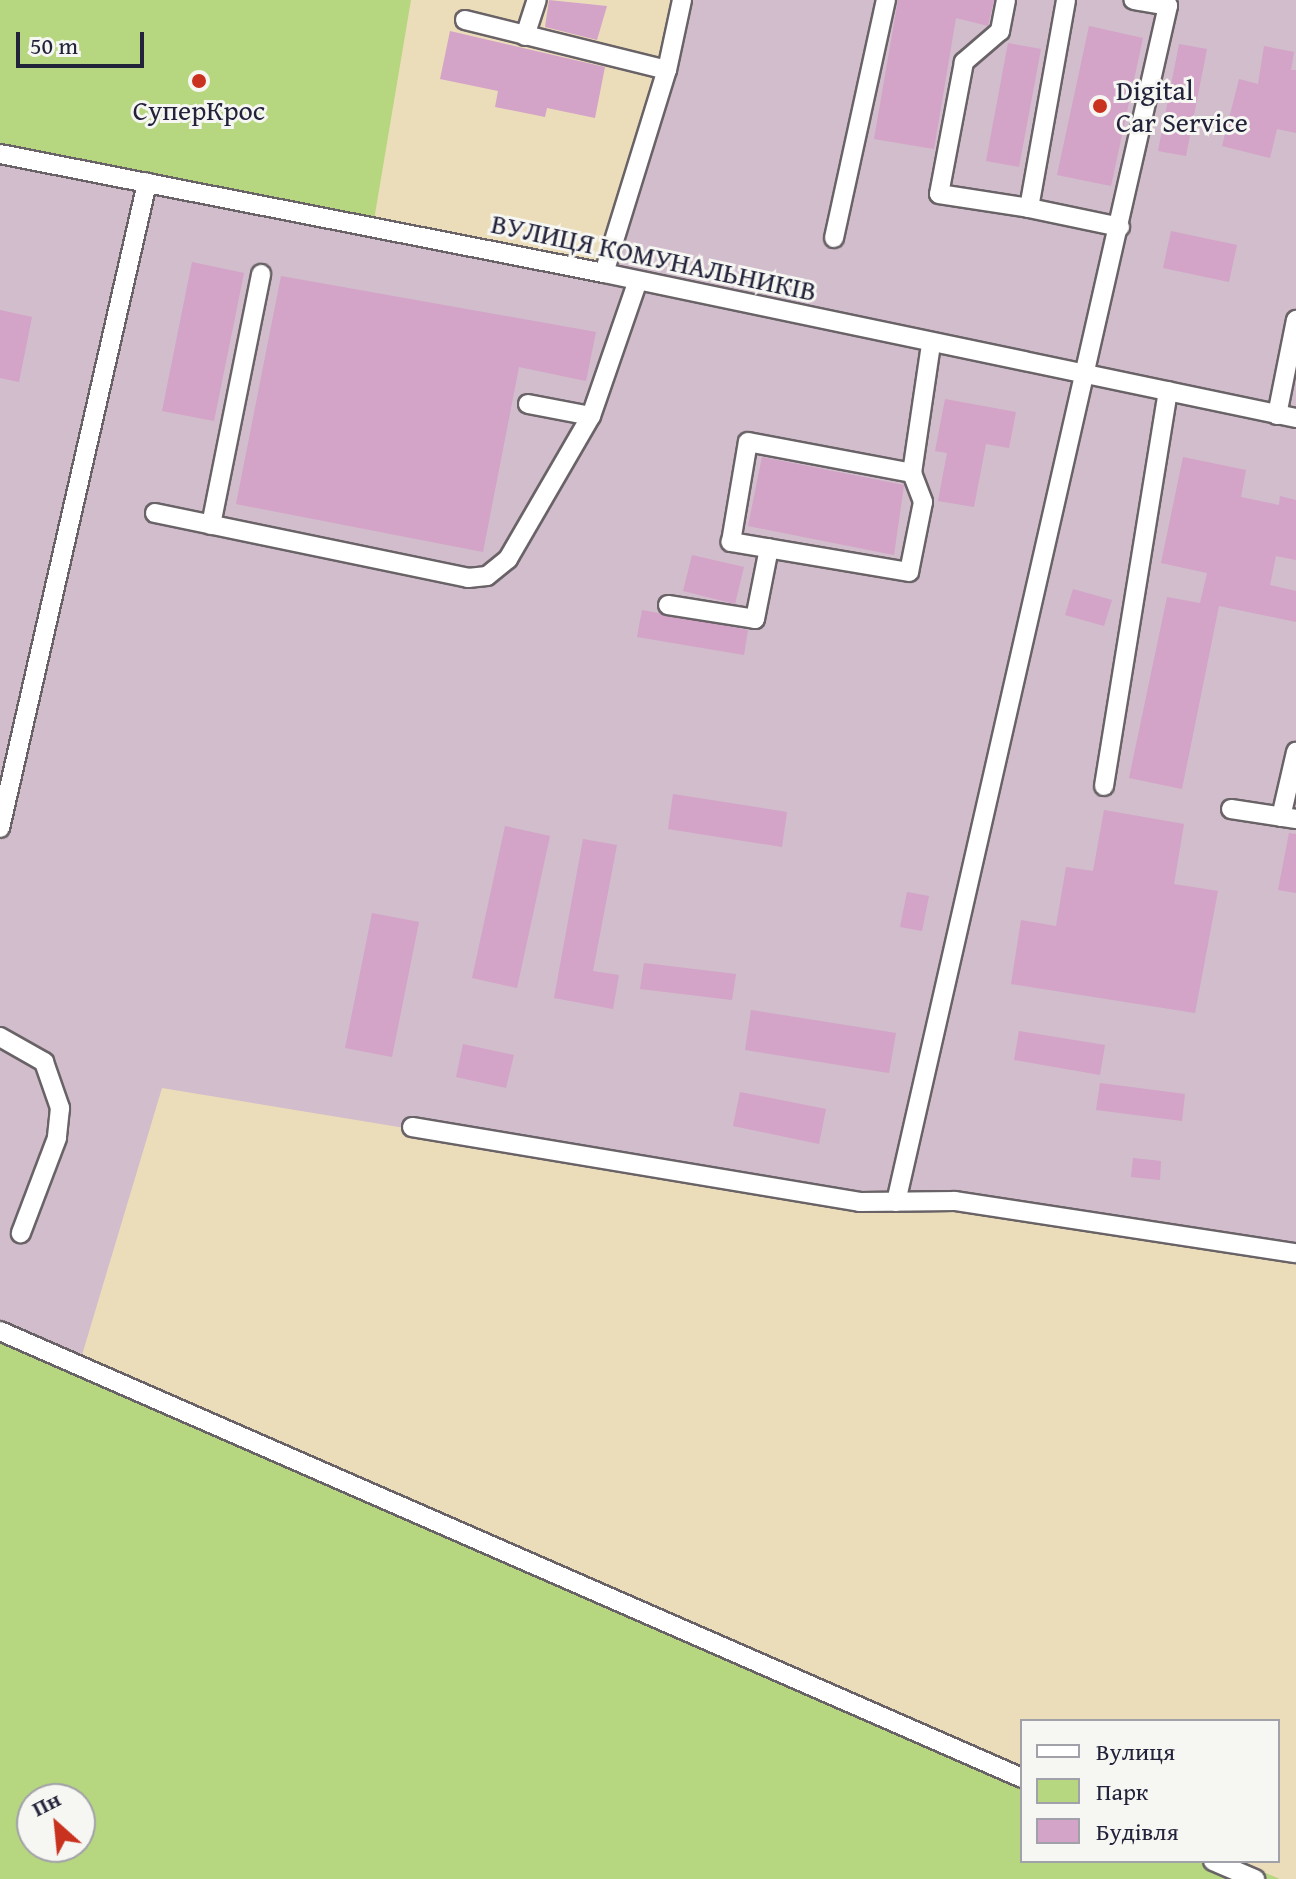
<!DOCTYPE html>
<meta charset="utf-8">
<style>
body{margin:0}
#map{position:relative;width:1296px;height:1879px;overflow:hidden;background:#ecddba;font-family:"Gentium Book Plus",serif}
div>[style]{position:absolute}
[style*='--x']{left:calc(var(--x)*1px);top:calc(var(--y)*1px);width:calc(var(--w)*1px);rotate:calc(var(--a)*1deg)}
.industrial>*{inset:0;background:#d1bdcb}
.green>*{inset:0;background:#b6d77f}
.building>*{inset:0;background:#d3a3c8}
.roads{filter:drop-shadow(2px 0 #696367) drop-shadow(-2px 0 #696367) drop-shadow(0 2px #696367) drop-shadow(0 -2px #696367)}
.minor>*{height:18px;margin:-9px;padding:0 9px;transform-origin:9px;border-radius:9px;background:#fff}
.dots>*{width:22px;height:22px;translate:-50% -50%;box-sizing:border-box;border:4px solid #f6f6f2;border-radius:50%}
span{translate:-50% -50%;white-space:nowrap;text-align:center;line-height:1.15;-webkit-text-stroke:6px #f6f6f2;paint-order:stroke}
.poi-label{font-size:28px;color:#22223b}
.left{translate:0 -50%;text-align:left}
.street-label{font-size:28px;color:#22223b}
.legend{position:absolute;left:1020px;top:1719px;width:260px;height:144px;box-sizing:border-box;background:#f6f6f2;border:2px solid #a1a1a9;margin:0;padding:10px 14px;list-style:none;font-size:24px;color:#22223b}
.legend li{display:flex;align-items:center;gap:16px;height:40px}
.legend b{width:40px;border:2px solid #a1a1a9}
.north{position:absolute;left:16px;top:1783px;width:80px;height:80px;box-sizing:border-box;background:#f6f6f2;border:2px solid #a1a1a9;border-radius:50%;rotate:333deg;font-size:22px;font-weight:700;line-height:32px;text-align:center;color:#22223b}
.north::after{content:'';display:block;margin:auto;width:28px;height:36px;background:#c8321e;clip-path:polygon(50% 0,100% 100%,50% 72%,0 100%)}
.scale{position:absolute;left:16px;top:32px;width:128px;height:36px;box-sizing:border-box;border:4px solid #22223b;border-top:0;padding-left:10px;font-size:24px;line-height:28px;white-space:nowrap;color:#22223b;-webkit-text-stroke:6px #f6f6f2;paint-order:stroke}
</style>
<div id="map">
<div class="industrial">
<i style="clip-path:polygon(682px 0,1296px 0,1296px 1257px,955px 1202px,860px 1203px,162px 1088px,82px 1355px,0 1323px,0 157px,604px 278px)"></i>
</div>
<div class="green">
<i style="clip-path:polygon(0 0,411px 0,372px 232px,0 157px)"></i>
<i style="clip-path:polygon(evenodd,0 1323px,1022px 1770px,1022px 1861px,1237px 1861px,1280px 1879px,0 1879px,0 1323px,32px 1799px,80px 1799px,80px 1847px,32px 1847px,32px 1799px)"></i>
</div>
<div class="building">
<i style="clip-path:polygon(549px 0,607px 6px,597px 40px,545px 27px)"></i>
<i style="clip-path:polygon(898px 0,994px 0,988px 26px,956px 18px,934px 149px,874px 139px)"></i>
<i style="clip-path:polygon(1089px 26px,1143px 38px,1111px 186px,1057px 175px)"></i>
<i style="clip-path:polygon(450px 31px,605px 67px,595px 118px,547px 108px,545px 117px,495px 107px,498px 91px,440px 79px)"></i>
<i style="clip-path:polygon(1008px 43px,1041px 49px,1019px 167px,986px 161px)"></i>
<i style="clip-path:polygon(1179px 44px,1207px 49px,1186px 156px,1158px 151px)"></i>
<i style="clip-path:polygon(1264px 46px,1294px 52px,1291px 70px,1296px 70px,1296px 133px,1277px 129px,1270px 158px,1222px 146px,1239px 79px,1258px 84px)"></i>
<i style="clip-path:polygon(1171px 231px,1237px 245px,1229px 282px,1163px 268px)"></i>
<i style="clip-path:polygon(192px 262px,244px 273px,214px 421px,162px 411px)"></i>
<i style="clip-path:polygon(281px 276px,596px 332px,586px 381px,519px 367px,483px 552px,236px 504px)"></i>
<i style="clip-path:polygon(0 310px,32px 317px,19px 382px,0 378px)"></i>
<i style="clip-path:polygon(945px 399px,1016px 412px,1009px 448px,986px 444px,974px 507px,938px 501px,947px 453px,935px 451px)"></i>
<i style="clip-path:polygon(762px 457px,904px 485px,894px 555px,748px 526px)"></i>
<i style="clip-path:polygon(1183px 457px,1246px 470px,1241px 497px,1279px 505px,1280px 496px,1296px 500px,1296px 560px,1276px 556px,1270px 585px,1296px 591px,1296px 622px,1219px 606px,1182px 789px,1129px 778px,1167px 597px,1200px 603px,1207px 573px,1161px 563px)"></i>
<i style="clip-path:polygon(692px 555px,744px 567px,735px 604px,683px 591px)"></i>
<i style="clip-path:polygon(1073px 589px,1112px 600px,1104px 626px,1065px 615px)"></i>
<i style="clip-path:polygon(642px 610px,748px 630px,744px 655px,637px 637px)"></i>
<i style="clip-path:polygon(673px 794px,787px 812px,782px 847px,668px 829px)"></i>
<i style="clip-path:polygon(1104px 810px,1184px 824px,1174px 884px,1218px 891px,1195px 1013px,1011px 984px,1021px 920px,1056px 926px,1066px 867px,1093px 871px)"></i>
<i style="clip-path:polygon(505px 826px,550px 836px,517px 988px,472px 978px)"></i>
<i style="clip-path:polygon(1289px 833px,1296px 834px,1296px 893px,1278px 890px)"></i>
<i style="clip-path:polygon(583px 839px,617px 845px,593px 971px,619px 975px,613px 1009px,554px 998px)"></i>
<i style="clip-path:polygon(907px 892px,929px 896px,922px 931px,900px 927px)"></i>
<i style="clip-path:polygon(372px 913px,419px 922px,392px 1057px,345px 1048px)"></i>
<i style="clip-path:polygon(644px 963px,736px 974px,732px 1000px,640px 989px)"></i>
<i style="clip-path:polygon(751px 1010px,896px 1033px,889px 1073px,745px 1050px)"></i>
<i style="clip-path:polygon(1019px 1031px,1105px 1045px,1100px 1075px,1014px 1060px)"></i>
<i style="clip-path:polygon(463px 1044px,514px 1055px,506px 1088px,456px 1077px)"></i>
<i style="clip-path:polygon(1100px 1083px,1185px 1094px,1182px 1121px,1096px 1110px)"></i>
<i style="clip-path:polygon(740px 1092px,826px 1109px,819px 1144px,733px 1126px)"></i>
<i style="clip-path:polygon(1133px 1158px,1161px 1161px,1160px 1180px,1131px 1177px)"></i>
</div>
<div class="roads">
<div class="minor">
<i style="--x:1006;--y:0;--w:32;--a:101"></i>
<i style="--x:1000;--y:31;--w:48;--a:139.3"></i>
<i style="--x:964;--y:62;--w:134;--a:100.7"></i>
<i style="--x:939;--y:194;--w:91;--a:8.8"></i>
<i style="--x:1029;--y:208;--w:211;--a:-79.9"></i>
<i style="--x:465;--y:20;--w:208;--a:13.9"></i>
<i style="--x:525;--y:36;--w:38;--a:-72"></i>
<i style="--x:0;--y:154;--w:616;--a:11.15"></i>
<i style="--x:604;--y:273;--w:707;--a:11.83"></i>
<i style="--x:1029;--y:208;--w:93;--a:11.8"></i>
<i style="--x:834;--y:238;--w:244;--a:-77.7"></i>
<i style="--x:604;--y:273;--w:213;--a:-72.8"></i>
<i style="--x:667;--y:70;--w:72;--a:-77.9"></i>
<i style="--x:528;--y:404;--w:64;--a:10.8"></i>
<i style="--x:591;--y:416;--w:141;--a:-70.9"></i>
<i style="--x:1277;--y:415;--w:97;--a:-78.7"></i>
<i style="--x:912;--y:473;--w:31;--a:69"></i>
<i style="--x:923;--y:502;--w:71;--a:101.3"></i>
<i style="--x:909;--y:572;--w:181;--a:-170.4"></i>
<i style="--x:731;--y:542;--w:101;--a:-80.4"></i>
<i style="--x:748;--y:442;--w:167;--a:10.7"></i>
<i style="--x:912;--y:473;--w:129;--a:-81.6"></i>
<i style="--x:155;--y:513;--w:320;--a:11.7"></i>
<i style="--x:468;--y:578;--w:19;--a:-6"></i>
<i style="--x:487;--y:576;--w:27;--a:-39"></i>
<i style="--x:508;--y:559;--w:165;--a:-59.9"></i>
<i style="--x:211;--y:525;--w:256;--a:-78.7"></i>
<i style="--x:668;--y:605;--w:88;--a:9.1"></i>
<i style="--x:755;--y:619;--w:72;--a:-78.8"></i>
<i style="--x:1104;--y:786;--w:400;--a:-80.8"></i>
<i style="--x:1231;--y:809;--w:66;--a:8.7"></i>
<i style="--x:1281;--y:817;--w:67;--a:-77"></i>
<i style="--x:0;--y:828;--w:662;--a:-77.16"></i>
<i style="--x:0;--y:1037;--w:51;--a:29.6"></i>
<i style="--x:44;--y:1062;--w:49;--a:70.8"></i>
<i style="--x:60;--y:1108;--w:30;--a:96"></i>
<i style="--x:57;--y:1138;--w:102;--a:110.8"></i>
<i style="--x:412;--y:1127;--w:454;--a:9.5"></i>
<i style="--x:860;--y:1202;--w:95;--a:-0.6"></i>
<i style="--x:955;--y:1201;--w:345;--a:8.7"></i>
<i style="--x:896;--y:1202;--w:1227;--a:-77.19"></i>
<i style="--x:1168;--y:6;--w:35;--a:-170"></i>
<i style="--x:0;--y:1331;--w:1115;--a:23.62"></i>
<i style="--x:1213;--y:1861;--w:46;--a:23.2"></i>
</div>
</div>
<div class="dots">
<i style="left:199px;top:81px;background:#c8321e"></i>
<i style="left:1100px;top:106px;background:#c8321e"></i>
</div>
<div class="poi-label">
<span class="left" style="left:1116px;top:106px">Digital<br>Car Service</span>
<span style="left:199px;top:110px">СуперКрос</span>
</div>
<div class="street-label">
<span style="left:654px;top:257px;rotate:12deg">ВУЛИЦЯ КОМУНАЛЬНИКІВ</span>
</div>
<ul class="legend">
<li><b style="height:10px;background:#fff"></b>Вулиця</li>
<li><b style="height:22px;background:#b6d77f"></b>Парк</li>
<li><b style="height:22px;background:#d3a3c8"></b>Будівля</li>
</ul>
<div class="north">Пн</div>
<div class="scale">50 m</div>
</div>
